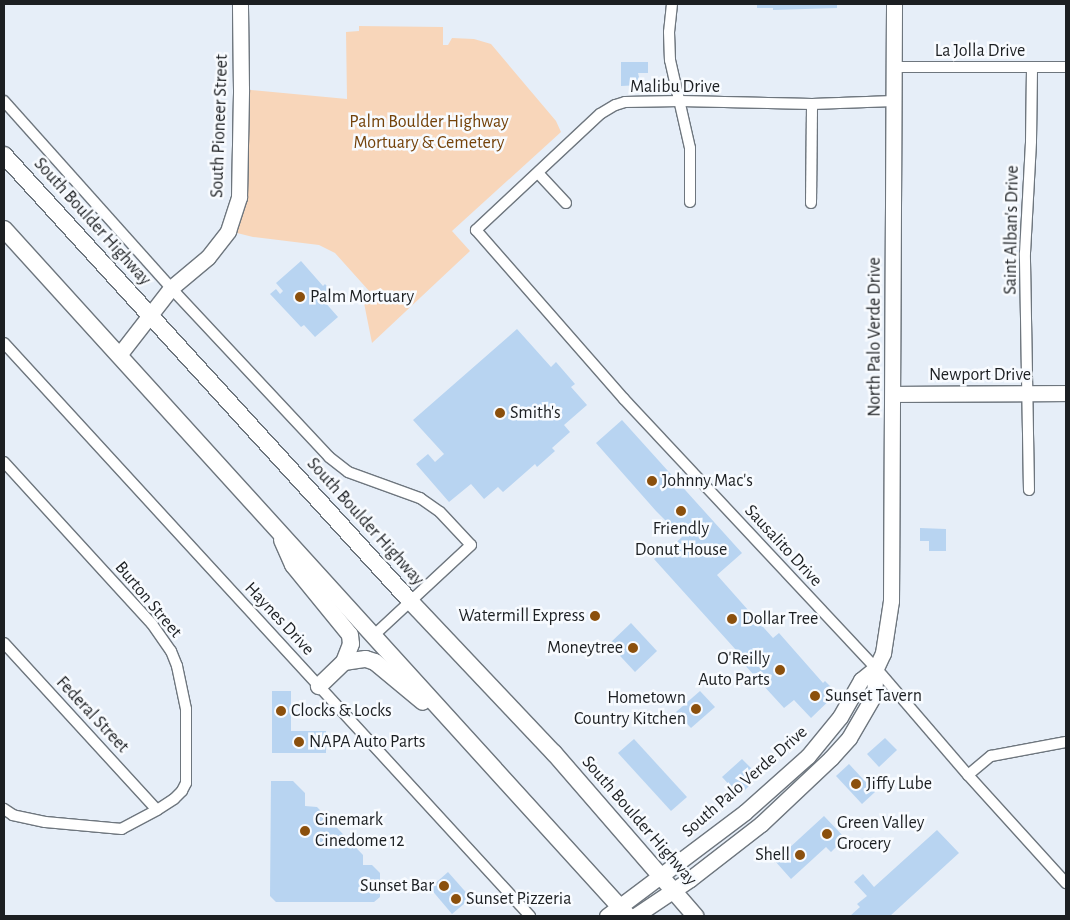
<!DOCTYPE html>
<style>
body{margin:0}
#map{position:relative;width:1070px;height:920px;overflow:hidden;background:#e6eef8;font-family:"Alegreya Sans",sans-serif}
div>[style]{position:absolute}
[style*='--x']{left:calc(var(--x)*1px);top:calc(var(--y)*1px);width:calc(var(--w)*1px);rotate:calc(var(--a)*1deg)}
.green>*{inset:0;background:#f8d6ba}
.building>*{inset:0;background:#b8d4f1}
.roads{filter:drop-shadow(1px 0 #6e767e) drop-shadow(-1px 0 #6e767e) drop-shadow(0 1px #6e767e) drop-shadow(0 -1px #6e767e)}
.street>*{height:10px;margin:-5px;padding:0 5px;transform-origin:5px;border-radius:5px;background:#fff}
.secondary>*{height:15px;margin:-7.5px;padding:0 7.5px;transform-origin:7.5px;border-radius:7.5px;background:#fff}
.primary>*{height:16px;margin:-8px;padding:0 8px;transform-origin:8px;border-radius:8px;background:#fff}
.dots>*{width:14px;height:14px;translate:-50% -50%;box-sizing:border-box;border:2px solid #f8fbff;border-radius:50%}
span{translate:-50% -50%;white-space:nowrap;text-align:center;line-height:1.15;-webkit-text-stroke:5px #f8fbff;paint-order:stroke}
.street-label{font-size:18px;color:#1c1f22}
.park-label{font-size:18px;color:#74420a}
.poi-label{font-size:18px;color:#1c1f22}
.left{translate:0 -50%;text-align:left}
.right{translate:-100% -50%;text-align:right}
.frame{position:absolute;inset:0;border:5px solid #1c1f22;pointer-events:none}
</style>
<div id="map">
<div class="green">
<i style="clip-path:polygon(359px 26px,443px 27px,443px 45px,448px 45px,452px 38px,474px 39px,491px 44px,556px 121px,561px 132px,452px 231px,470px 251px,372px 343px,364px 303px,370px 292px,335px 253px,319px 245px,253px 237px,229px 231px,241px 89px,347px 99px,346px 32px,359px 31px)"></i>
</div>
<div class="building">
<i style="clip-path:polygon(757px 4px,837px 4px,837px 8px,773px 10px,773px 8px,757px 8px)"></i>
<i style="clip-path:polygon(621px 62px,648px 62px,648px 73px,638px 73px,641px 85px,621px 86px)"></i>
<i style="clip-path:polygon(301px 261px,323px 286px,325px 284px,332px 292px,323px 300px,338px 317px,315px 337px,304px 325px,301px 327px,270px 294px,276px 289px,280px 294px,283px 291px,276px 283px)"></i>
<i style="clip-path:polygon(517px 329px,551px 367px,556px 362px,575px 384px,571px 387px,587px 405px,564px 425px,570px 432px,552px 448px,555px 451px,537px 467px,535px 464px,503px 492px,498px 487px,484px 499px,471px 484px,449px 502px,416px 464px,428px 454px,435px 462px,444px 454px,413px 420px)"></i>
<i style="clip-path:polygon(622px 420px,742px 553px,717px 575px,773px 638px,779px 633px,823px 683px,825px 681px,837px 693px,811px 718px,794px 700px,784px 708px,742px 662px,745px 660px,654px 559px,662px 552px,664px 554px,682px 537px,656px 511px,596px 443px)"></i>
<i style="clip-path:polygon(920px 528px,946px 529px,946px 551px,929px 551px,929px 541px,920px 541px)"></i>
<i style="clip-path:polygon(595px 612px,599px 617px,596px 620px,591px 615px)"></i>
<i style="clip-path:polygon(631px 623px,657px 651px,635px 672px,609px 644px)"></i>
<i style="clip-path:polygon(272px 691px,291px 691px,291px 731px,326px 731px,326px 753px,272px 753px)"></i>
<i style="clip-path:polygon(700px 691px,715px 707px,691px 728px,676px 712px)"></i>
<i style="clip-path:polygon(885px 738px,897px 750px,879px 767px,867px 754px)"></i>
<i style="clip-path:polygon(634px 739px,687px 797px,671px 811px,618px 753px)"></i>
<i style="clip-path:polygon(742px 759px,755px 772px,747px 779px,751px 784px,743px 792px,739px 787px,735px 791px,722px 777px)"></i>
<i style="clip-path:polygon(849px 764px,875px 792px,862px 804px,836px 776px)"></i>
<i style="clip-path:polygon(271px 781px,293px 781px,305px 793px,305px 806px,317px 807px,363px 855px,363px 865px,372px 865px,380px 873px,380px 897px,374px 902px,276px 902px,270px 896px)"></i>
<i style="clip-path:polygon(824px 816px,845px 838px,831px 852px,826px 847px,791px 879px,775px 861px)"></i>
<i style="clip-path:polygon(937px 830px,959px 853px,890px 916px,850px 916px,860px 907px,857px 904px,867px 896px,854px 882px,863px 874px,874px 887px)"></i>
<i style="clip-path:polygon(448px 872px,471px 898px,452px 914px,430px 888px)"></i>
</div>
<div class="roads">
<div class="street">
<i style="--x:672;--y:4;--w:28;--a:96"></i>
<i style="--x:669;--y:32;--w:28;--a:88"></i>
<i style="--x:670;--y:60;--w:90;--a:77.2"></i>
<i style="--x:690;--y:148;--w:54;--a:90"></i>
<i style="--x:894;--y:67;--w:172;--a:0"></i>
<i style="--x:4;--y:101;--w:251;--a:48.2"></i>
<i style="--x:171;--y:288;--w:231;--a:46.9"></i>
<i style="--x:329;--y:457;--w:24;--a:38"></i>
<i style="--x:348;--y:472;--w:77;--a:19.9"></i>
<i style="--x:420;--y:498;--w:24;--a:35"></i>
<i style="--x:440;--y:512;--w:45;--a:46.8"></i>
<i style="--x:471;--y:545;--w:132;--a:137.1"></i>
<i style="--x:894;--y:101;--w:82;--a:177.9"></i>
<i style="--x:812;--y:104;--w:132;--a:-178.7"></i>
<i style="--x:680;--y:101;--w:55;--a:179"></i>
<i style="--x:625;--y:102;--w:10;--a:163"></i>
<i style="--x:615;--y:105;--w:17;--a:149"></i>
<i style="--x:600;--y:114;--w:170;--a:136.9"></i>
<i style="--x:476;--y:230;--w:225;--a:48.8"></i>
<i style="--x:624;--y:399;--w:369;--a:46.9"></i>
<i style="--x:876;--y:668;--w:141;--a:49.3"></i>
<i style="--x:968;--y:775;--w:146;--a:47.8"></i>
<i style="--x:538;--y:173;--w:41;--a:47"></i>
<i style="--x:811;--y:203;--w:99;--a:-89.4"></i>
<i style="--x:4;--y:343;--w:778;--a:47.45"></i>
<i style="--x:4;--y:462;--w:219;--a:47.6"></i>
<i style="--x:152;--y:624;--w:33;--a:55"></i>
<i style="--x:171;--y:651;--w:16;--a:68"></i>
<i style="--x:177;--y:666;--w:44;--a:78.2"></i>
<i style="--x:186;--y:709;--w:74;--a:90"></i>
<i style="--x:186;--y:783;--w:9;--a:117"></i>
<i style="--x:182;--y:791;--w:11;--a:135"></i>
<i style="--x:174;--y:799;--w:20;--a:147"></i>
<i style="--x:157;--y:810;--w:40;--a:152"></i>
<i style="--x:122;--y:829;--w:77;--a:-174.8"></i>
<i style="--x:45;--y:822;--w:33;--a:-168"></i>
<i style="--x:13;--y:815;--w:11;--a:-146"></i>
<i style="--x:1029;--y:490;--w:237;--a:-91"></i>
<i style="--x:1025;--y:253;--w:112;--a:-86.9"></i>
<i style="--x:1031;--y:141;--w:74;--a:-89.2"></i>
<i style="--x:4;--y:643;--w:226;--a:47.5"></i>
<i style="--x:968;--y:775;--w:30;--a:-40"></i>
<i style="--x:991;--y:756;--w:76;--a:-10.6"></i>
</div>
<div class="secondary">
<i style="--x:119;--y:355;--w:85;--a:-52.2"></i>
<i style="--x:171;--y:288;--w:48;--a:-40"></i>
<i style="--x:208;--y:257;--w:33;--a:-52"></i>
<i style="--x:228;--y:231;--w:36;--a:-72"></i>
<i style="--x:239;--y:197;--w:108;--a:-88.9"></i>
<i style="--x:241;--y:89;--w:85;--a:-90.7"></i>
<i style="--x:893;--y:394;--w:173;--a:-0.3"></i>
<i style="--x:607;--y:916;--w:173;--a:-37"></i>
<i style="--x:745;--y:812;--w:84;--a:-41.6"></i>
<i style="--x:808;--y:756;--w:50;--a:-50.6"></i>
<i style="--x:840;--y:717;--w:43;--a:-60.4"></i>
<i style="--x:861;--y:680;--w:19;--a:-39"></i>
<i style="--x:635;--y:916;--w:66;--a:-33.9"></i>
<i style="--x:690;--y:879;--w:90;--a:-37.8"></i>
<i style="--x:761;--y:824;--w:96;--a:-43.3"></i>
<i style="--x:831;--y:758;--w:27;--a:-48"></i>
<i style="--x:849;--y:738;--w:50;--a:-59.8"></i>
<i style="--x:874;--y:695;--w:27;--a:-86"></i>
<i style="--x:876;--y:668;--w:17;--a:-65"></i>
<i style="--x:883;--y:653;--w:53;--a:-81.3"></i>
<i style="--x:891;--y:601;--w:597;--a:-89.71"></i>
</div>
<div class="primary">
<i style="--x:4;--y:155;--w:605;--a:47.68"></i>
<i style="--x:411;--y:602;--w:208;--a:46.6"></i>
<i style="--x:554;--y:753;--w:216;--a:49.1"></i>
<i style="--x:4;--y:229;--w:928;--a:47.75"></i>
<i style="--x:282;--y:540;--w:27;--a:66"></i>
<i style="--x:293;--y:565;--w:90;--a:50.8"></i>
<i style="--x:350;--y:635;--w:9;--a:84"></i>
<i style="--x:351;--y:644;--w:19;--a:111"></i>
<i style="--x:344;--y:662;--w:35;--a:136"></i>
<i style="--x:344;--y:662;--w:22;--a:-8"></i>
<i style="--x:366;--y:659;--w:9;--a:18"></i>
<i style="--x:375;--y:662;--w:62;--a:39.8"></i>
</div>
</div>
<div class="dots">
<i style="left:300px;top:297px;background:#8b500d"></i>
<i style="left:500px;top:413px;background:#8b500d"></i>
<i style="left:652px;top:481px;background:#8b500d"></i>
<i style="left:681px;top:511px;background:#8b500d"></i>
<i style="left:595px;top:616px;background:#8b500d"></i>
<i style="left:732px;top:619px;background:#8b500d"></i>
<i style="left:633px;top:648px;background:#8b500d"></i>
<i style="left:780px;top:670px;background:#8b500d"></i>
<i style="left:815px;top:696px;background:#8b500d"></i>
<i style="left:696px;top:709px;background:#8b500d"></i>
<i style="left:281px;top:711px;background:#8b500d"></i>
<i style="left:299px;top:742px;background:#8b500d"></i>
<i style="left:856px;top:784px;background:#8b500d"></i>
<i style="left:305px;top:831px;background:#8b500d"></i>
<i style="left:827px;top:834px;background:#8b500d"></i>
<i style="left:800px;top:855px;background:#8b500d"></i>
<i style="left:444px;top:886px;background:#8b500d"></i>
<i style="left:456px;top:899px;background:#8b500d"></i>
</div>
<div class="street-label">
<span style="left:980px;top:51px">La Jolla Drive</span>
<span style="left:675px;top:87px">Malibu Drive</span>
<span style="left:220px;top:126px;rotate:-88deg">South Pioneer Street</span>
<span style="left:92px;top:222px;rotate:48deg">South Boulder Highway</span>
<span style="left:1012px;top:230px;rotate:-89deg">Saint Alban's Drive</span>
<span style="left:875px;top:337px;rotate:-90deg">North Palo Verde Drive</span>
<span style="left:980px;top:375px">Newport Drive</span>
<span style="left:365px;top:522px;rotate:48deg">South Boulder Highway</span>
<span style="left:783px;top:546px;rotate:47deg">Sausalito Drive</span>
<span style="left:148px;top:600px;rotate:50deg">Burton Street</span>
<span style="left:279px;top:619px;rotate:47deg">Haynes Drive</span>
<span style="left:92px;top:715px;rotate:47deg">Federal Street</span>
<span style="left:745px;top:782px;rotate:-41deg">South Palo Verde Drive</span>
<span style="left:639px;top:821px;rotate:49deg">South Boulder Highway</span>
</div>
<div class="park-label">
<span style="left:429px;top:133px">Palm Boulder Highway<br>Mortuary &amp; Cemetery</span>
</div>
<div class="poi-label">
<span class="left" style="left:310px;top:297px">Palm Mortuary</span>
<span class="left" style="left:510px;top:413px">Smith's</span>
<span class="left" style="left:662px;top:481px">Johnny Mac's</span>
<span style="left:681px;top:540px">Friendly<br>Donut House</span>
<span class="right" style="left:585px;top:616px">Watermill Express</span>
<span class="left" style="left:742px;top:619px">Dollar Tree</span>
<span class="right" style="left:623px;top:648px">Moneytree</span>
<span class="right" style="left:770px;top:670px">O'Reilly<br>Auto Parts</span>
<span class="left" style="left:825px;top:696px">Sunset Tavern</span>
<span class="right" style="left:686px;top:709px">Hometown<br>Country Kitchen</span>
<span class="left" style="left:291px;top:711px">Clocks &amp; Locks</span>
<span class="left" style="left:309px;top:742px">NAPA Auto Parts</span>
<span class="left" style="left:866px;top:784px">Jiffy Lube</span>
<span class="left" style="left:315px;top:831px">Cinemark<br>Cinedome 12</span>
<span class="left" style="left:837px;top:834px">Green Valley<br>Grocery</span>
<span class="right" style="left:790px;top:855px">Shell</span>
<span class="right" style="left:434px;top:886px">Sunset Bar</span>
<span class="left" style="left:466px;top:899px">Sunset Pizzeria</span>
</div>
<div class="frame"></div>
</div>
